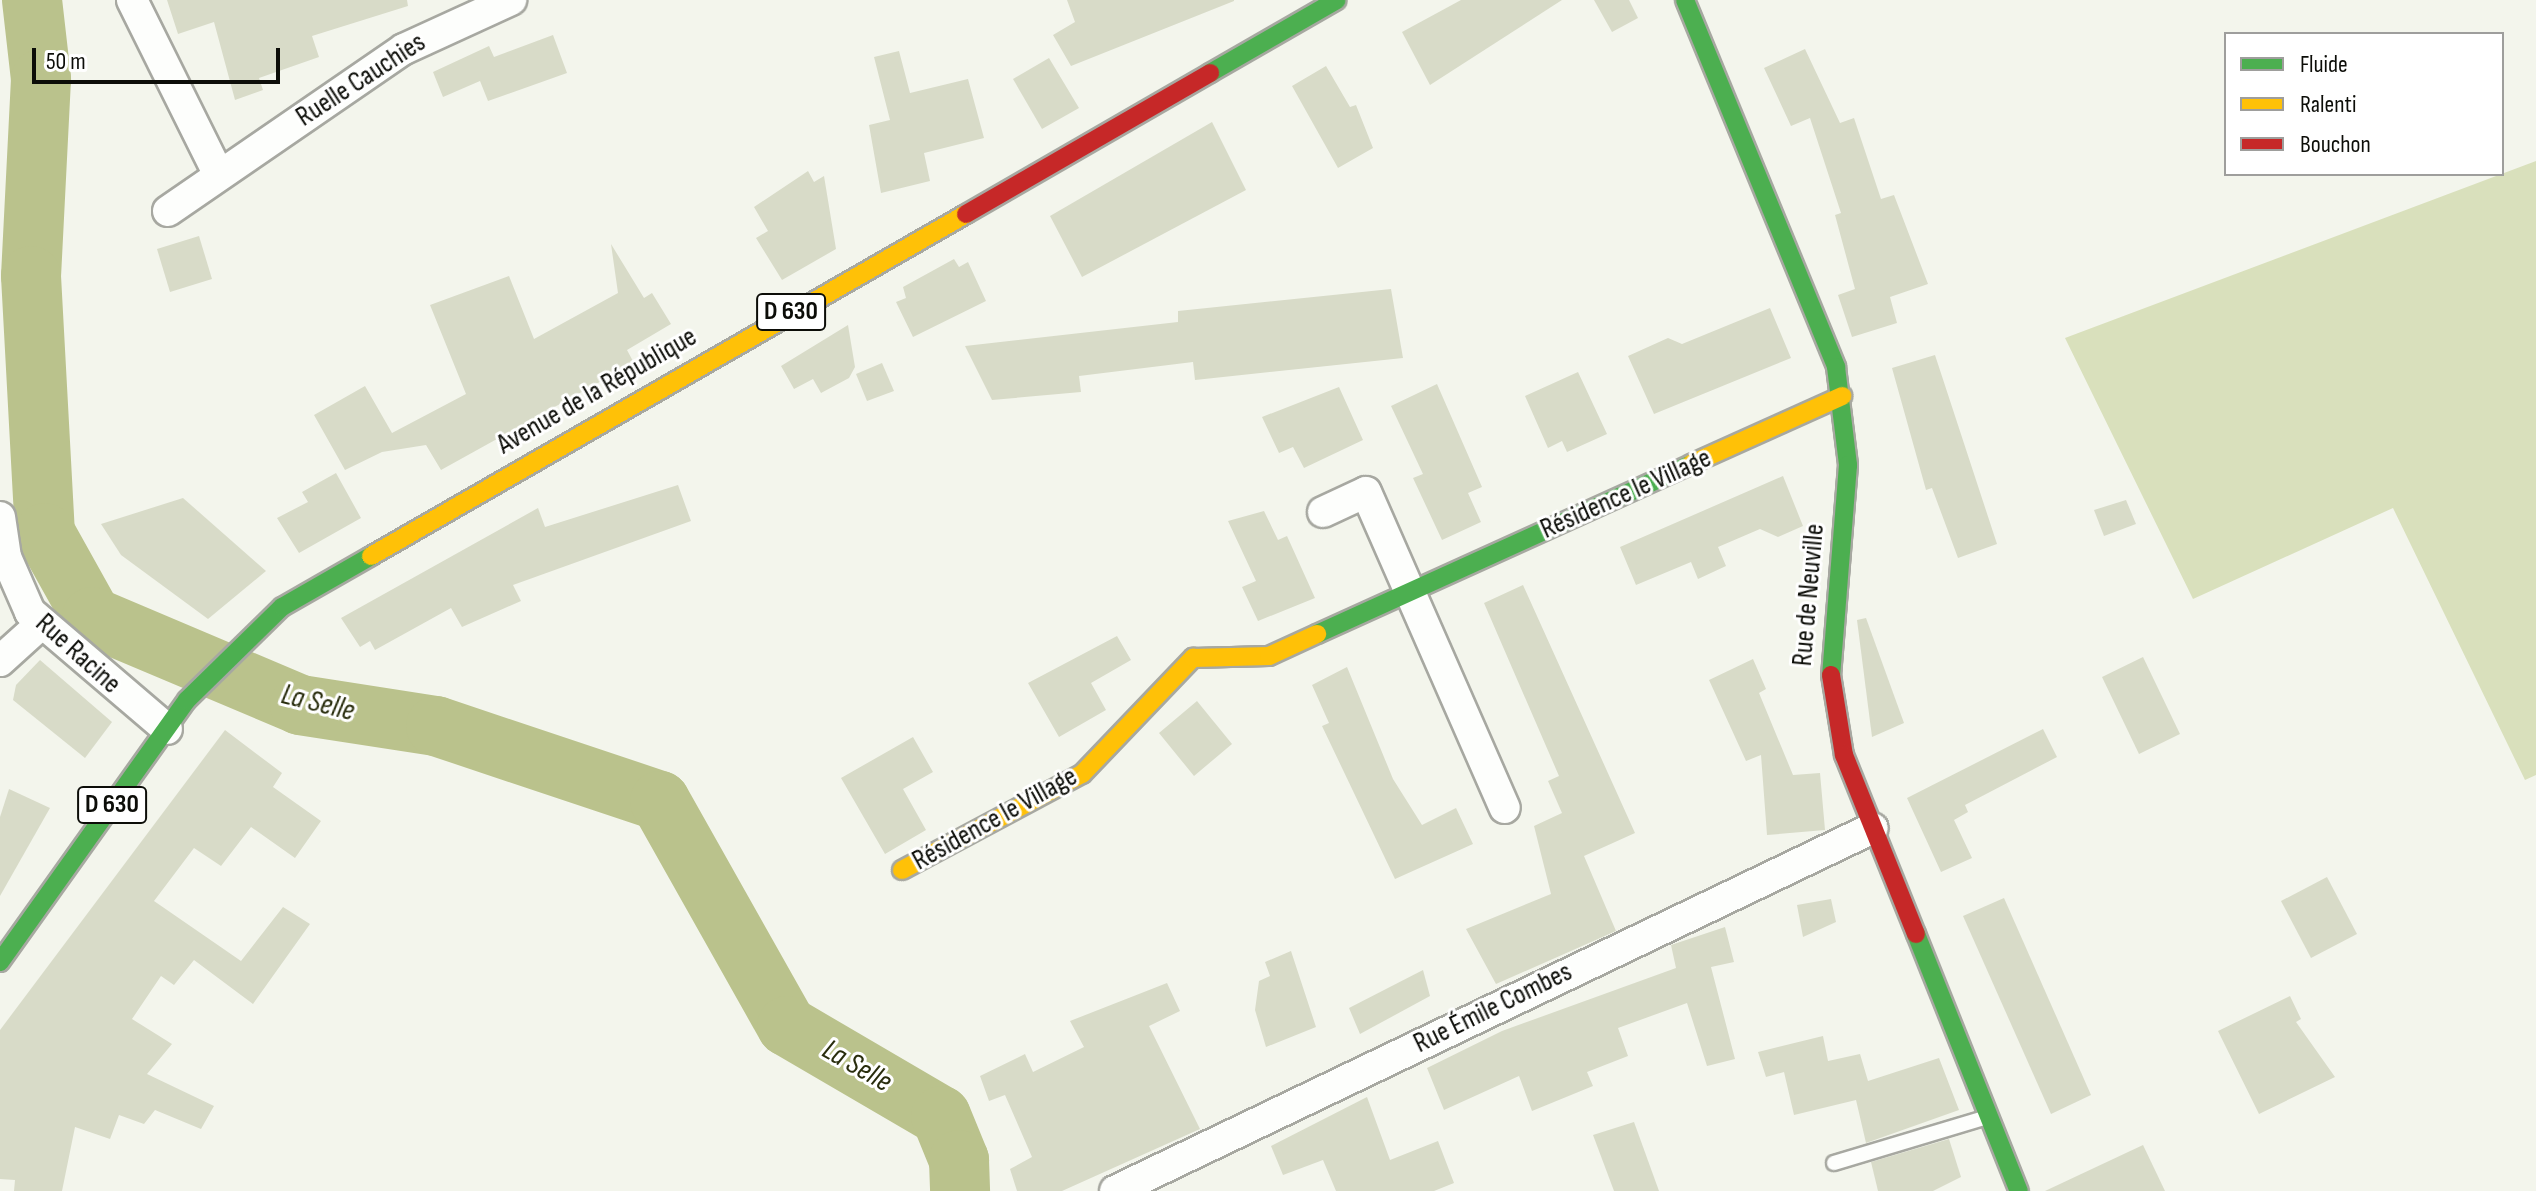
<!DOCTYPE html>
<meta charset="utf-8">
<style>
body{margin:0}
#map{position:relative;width:2536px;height:1191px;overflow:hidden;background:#f3f5ec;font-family:"Sofia Sans Condensed",sans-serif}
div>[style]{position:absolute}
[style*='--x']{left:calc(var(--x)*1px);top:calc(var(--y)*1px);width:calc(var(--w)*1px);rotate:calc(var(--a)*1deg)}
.green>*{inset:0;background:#d9e0bc}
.river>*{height:60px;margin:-30px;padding:0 30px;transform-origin:30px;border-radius:30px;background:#bac28c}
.building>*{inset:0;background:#d8dbc8}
.roads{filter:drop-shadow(2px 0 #a7a8a1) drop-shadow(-2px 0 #a7a8a1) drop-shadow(0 2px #a7a8a1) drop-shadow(0 -2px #a7a8a1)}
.lane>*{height:14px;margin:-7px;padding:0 7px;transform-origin:7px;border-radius:7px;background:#fdfefc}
.street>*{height:30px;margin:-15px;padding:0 15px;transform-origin:15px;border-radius:15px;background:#fdfefc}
.fast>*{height:18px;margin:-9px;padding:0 9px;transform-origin:9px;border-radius:9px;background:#4caf50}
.slow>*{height:18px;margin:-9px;padding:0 9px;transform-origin:9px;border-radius:9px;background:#ffc107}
.jam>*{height:18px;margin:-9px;padding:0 9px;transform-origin:9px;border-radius:9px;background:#c62828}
span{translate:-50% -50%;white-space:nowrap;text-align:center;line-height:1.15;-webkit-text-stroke:6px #fff;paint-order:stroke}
.shield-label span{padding:2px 6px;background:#fff;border:2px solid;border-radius:6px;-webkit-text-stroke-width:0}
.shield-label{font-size:26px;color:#0c0d08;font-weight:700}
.street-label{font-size:28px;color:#0c0d08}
.water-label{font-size:30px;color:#292d0d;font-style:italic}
.legend{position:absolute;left:2224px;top:32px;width:280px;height:144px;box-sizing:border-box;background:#fff;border:2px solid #9e9e9c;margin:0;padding:10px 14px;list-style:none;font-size:24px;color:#0c0d08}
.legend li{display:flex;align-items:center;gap:16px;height:40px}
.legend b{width:40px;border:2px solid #9e9e9c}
.scale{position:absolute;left:32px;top:48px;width:248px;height:36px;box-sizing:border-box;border:4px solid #0c0d08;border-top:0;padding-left:10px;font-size:24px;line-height:28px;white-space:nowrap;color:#0c0d08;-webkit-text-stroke:6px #fff;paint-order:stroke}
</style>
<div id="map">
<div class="green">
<i style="clip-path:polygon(2536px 161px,2536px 775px,2525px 780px,2393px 508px,2193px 599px,2065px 338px)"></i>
</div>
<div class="river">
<i style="--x:32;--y:0;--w:80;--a:83.5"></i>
<i style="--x:41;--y:79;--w:197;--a:92.9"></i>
<i style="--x:31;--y:276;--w:257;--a:86.9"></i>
<i style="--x:45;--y:533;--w:96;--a:60.8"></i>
<i style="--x:92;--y:617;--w:226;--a:22.9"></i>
<i style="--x:300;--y:705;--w:138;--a:8.8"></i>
<i style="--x:436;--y:726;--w:236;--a:18.5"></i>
<i style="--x:660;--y:801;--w:258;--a:60.6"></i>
<i style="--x:787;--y:1026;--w:178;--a:30.3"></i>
<i style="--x:941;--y:1116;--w:48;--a:67.8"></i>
<i style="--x:959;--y:1160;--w:31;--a:88"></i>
</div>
<div class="building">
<i style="clip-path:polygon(167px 0,407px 0,408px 6px,312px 36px,319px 57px,259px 78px,263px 90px,235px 100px,214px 22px,178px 34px)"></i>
<i style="clip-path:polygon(1067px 0,1234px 0,1234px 1px,1071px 66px,1053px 35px,1075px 22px)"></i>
<i style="clip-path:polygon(1461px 0,1562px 0,1430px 85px,1402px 32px)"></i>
<i style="clip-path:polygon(1594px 0,1629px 0,1638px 18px,1612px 32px)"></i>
<i style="clip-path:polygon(553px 35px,567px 73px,488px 101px,480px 81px,443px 97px,433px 72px,489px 46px,494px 57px)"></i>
<i style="clip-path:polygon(1805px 49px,1840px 123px,1854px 118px,1881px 199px,1894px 195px,1928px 284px,1890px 297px,1897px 323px,1852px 337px,1838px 295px,1855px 289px,1835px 215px,1841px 213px,1810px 118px,1791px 126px,1764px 68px)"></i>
<i style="clip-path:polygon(899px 51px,910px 93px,968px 79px,984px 138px,924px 153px,930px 181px,881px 193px,869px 125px,890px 120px,874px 57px)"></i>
<i style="clip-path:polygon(1049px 58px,1079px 108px,1042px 129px,1013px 79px)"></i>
<i style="clip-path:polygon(1326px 66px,1350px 107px,1356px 105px,1373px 148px,1338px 168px,1292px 86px)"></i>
<i style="clip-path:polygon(1212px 122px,1246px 190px,1082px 277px,1050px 216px)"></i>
<i style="clip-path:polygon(808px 171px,814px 182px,824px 176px,836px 249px,782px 280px,756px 238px,768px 231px,754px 207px)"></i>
<i style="clip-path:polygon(199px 236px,212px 279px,170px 292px,157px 249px)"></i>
<i style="clip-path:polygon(611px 244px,644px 298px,652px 293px,671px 324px,627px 350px,634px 363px,441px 470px,426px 445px,382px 452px,345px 470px,314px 415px,365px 386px,392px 433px,466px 394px,430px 305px,509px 276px,534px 339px,618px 293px)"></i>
<i style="clip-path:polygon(954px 259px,959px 267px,968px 262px,986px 301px,913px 337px,896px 302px,906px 298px,903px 287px)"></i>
<i style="clip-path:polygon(1391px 289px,1403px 358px,1195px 380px,1193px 362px,1079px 376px,1081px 392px,992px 400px,965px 346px,1178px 322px,1178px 311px)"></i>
<i style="clip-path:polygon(1770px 308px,1791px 358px,1654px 414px,1628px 356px,1668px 338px,1682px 344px)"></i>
<i style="clip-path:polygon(848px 325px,855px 367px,849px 378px,821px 393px,813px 379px,794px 389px,781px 366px)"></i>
<i style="clip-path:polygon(1935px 355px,1997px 544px,1958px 558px,1932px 488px,1926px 490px,1892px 368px)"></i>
<i style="clip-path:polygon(882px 363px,894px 391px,867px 401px,856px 374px)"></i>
<i style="clip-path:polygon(1578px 372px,1607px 434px,1567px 452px,1562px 441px,1548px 448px,1525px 396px)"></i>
<i style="clip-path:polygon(1437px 384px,1482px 487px,1468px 493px,1481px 522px,1442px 540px,1413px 478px,1423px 474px,1391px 406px)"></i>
<i style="clip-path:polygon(1339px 387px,1363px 440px,1304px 468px,1293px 447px,1279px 453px,1262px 417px)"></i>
<i style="clip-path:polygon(336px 473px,361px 518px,299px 553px,277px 518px,308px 502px,302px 492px)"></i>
<i style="clip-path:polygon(1783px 476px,1803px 526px,1778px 537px,1760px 529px,1718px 547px,1726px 566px,1698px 579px,1691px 562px,1636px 585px,1620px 547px)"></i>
<i style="clip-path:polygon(678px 485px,691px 521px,513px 585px,521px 601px,462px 627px,451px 608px,375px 650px,370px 641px,360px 647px,341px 618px,538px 508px,545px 527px)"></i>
<i style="clip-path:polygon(183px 498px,266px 571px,208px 619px,121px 555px,101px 524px)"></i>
<i style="clip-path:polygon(2126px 500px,2136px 524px,2104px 536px,2094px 510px)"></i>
<i style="clip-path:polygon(1264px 511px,1278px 540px,1287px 536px,1315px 598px,1258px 621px,1242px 587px,1256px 581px,1228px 521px)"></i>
<i style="clip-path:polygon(1523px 585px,1635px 833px,1584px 856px,1616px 931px,1496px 984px,1466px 929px,1551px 894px,1534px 826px,1562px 813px,1548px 781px,1559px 776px,1484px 603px)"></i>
<i style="clip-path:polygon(1866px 618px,1904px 723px,1872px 737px,1857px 620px)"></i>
<i style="clip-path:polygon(1117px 636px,1131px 660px,1091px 683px,1106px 710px,1059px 737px,1028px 683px)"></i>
<i style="clip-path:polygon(2143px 657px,2180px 734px,2139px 754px,2102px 677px)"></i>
<i style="clip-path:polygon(1753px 659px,1766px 689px,1759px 693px,1793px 775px,1820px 773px,1825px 830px,1767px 835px,1761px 755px,1746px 761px,1709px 680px)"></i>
<i style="clip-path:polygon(40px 660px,112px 722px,85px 758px,13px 700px,16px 685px)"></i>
<i style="clip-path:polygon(1347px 667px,1393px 779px,1422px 825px,1456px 808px,1473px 844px,1395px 879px,1322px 726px,1329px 723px,1312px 685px)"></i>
<i style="clip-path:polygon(1197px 701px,1232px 744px,1194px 776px,1159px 733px)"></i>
<i style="clip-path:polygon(2043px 729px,2057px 757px,1965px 805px,1968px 812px,1954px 820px,1972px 858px,1941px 872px,1907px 798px)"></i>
<i style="clip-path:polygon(225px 730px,282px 773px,273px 787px,321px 821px,295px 858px,251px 827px,221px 866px,194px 848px,154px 901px,241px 961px,283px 907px,310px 924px,253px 1004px,194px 960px,174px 985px,161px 976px,132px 1019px,172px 1044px,147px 1074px,214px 1106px,201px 1129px,155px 1110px,144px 1124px,119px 1115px,110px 1139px,75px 1127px,62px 1191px,14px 1191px,15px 1180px,0 1179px,0 1030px)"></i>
<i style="clip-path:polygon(913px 737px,933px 772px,903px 789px,926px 830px,885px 854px,841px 778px)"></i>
<i style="clip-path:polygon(9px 789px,50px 808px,0 896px,0 817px)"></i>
<i style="clip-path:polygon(2327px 877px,2357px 934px,2311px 958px,2281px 901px)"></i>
<i style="clip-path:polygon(2004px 898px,2091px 1095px,2051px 1114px,1963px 916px)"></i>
<i style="clip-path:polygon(1831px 899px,1836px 922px,1803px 937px,1797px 905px)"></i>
<i style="clip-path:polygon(1725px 927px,1734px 962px,1711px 967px,1735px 1059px,1707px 1066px,1687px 1003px,1618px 1028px,1628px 1056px,1587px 1072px,1593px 1086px,1532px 1111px,1519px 1076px,1444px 1110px,1427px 1068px,1502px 1031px,1676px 968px,1671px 945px)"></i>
<i style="clip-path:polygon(1291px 951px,1316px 1027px,1266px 1047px,1255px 1010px,1259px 981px,1270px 976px,1265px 962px)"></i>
<i style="clip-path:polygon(1423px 970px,1430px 996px,1360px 1034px,1349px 1008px)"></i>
<i style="clip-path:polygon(1167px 983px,1180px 1011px,1149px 1026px,1200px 1129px,1062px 1191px,1017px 1191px,1010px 1169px,1032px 1157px,1005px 1095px,989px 1101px,980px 1076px,1025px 1054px,1033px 1072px,1084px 1047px,1070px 1021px)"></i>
<i style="clip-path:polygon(2290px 996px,2301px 1019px,2296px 1022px,2335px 1077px,2259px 1114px,2218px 1031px)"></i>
<i style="clip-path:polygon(1823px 1036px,1828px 1061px,1860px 1054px,1868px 1081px,1939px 1058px,1959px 1110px,1866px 1143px,1856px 1100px,1794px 1115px,1784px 1072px,1766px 1077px,1758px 1052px)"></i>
<i style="clip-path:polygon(1367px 1097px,1390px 1160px,1438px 1141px,1454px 1183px,1434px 1191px,1336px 1191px,1323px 1160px,1283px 1175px,1271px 1146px)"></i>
<i style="clip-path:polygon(1634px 1122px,1659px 1191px,1614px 1191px,1593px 1135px)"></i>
<i style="clip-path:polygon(1949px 1139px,1961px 1177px,1933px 1191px,1878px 1191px,1871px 1162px)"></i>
<i style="clip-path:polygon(2143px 1145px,2165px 1191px,2045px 1191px)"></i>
</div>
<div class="roads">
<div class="lane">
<i style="--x:1834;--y:1163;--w:157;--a:-16.7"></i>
</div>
<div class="street">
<i style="--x:132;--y:0;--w:195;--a:63.6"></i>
<i style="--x:168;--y:211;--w:286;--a:-34.5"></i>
<i style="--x:404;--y:49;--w:118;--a:-24.6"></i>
<i style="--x:1323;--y:512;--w:47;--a:-24.9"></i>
<i style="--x:1366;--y:492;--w:345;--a:66.3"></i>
<i style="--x:0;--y:517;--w:40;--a:81.5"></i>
<i style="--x:6;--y:557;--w:60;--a:66.4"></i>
<i style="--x:30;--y:612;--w:180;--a:40.5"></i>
<i style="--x:0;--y:661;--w:55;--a:-42.1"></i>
<i style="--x:1115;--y:1191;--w:840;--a:-25.59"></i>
</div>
<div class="fast">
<i style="--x:1685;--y:0;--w:397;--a:67.6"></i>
<i style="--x:1836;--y:367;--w:99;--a:83"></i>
<i style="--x:1848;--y:465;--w:211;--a:94.6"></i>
<i style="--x:1210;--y:73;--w:146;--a:-29.9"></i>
<i style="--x:1317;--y:634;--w:411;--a:-24.4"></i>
<i style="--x:1916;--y:934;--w:277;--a:68.2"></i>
<i style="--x:0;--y:962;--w:322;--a:-54.5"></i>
<i style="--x:187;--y:700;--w:133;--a:-44.4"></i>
<i style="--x:282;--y:607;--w:103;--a:-29.8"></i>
</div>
<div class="slow">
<i style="--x:1691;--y:464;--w:166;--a:-24.2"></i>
<i style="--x:371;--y:556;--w:686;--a:-29.89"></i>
<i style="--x:902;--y:870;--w:204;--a:-28.1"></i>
<i style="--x:1082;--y:774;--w:161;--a:-46.3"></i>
<i style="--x:1193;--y:658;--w:76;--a:-1.5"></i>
<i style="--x:1269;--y:656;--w:53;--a:-24.6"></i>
</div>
<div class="jam">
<i style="--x:966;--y:214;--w:282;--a:-30"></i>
<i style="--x:1831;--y:675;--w:81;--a:80.8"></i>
<i style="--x:1844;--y:755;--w:193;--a:68.1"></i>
</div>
</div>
<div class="shield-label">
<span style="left:791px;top:312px">D 630</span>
<span style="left:112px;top:805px">D 630</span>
</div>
<div class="street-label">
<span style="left:361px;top:80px;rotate:-33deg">Ruelle Cauchies</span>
<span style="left:597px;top:391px;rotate:-30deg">Avenue de la République</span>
<span style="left:1626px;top:494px;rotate:-24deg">Résidence le Village</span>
<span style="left:1809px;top:595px;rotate:-85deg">Rue de Neuville</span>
<span style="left:78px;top:654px;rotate:42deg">Rue Racine</span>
<span style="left:995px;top:819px;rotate:-29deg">Résidence le Village</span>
<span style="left:1493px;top:1008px;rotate:-26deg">Rue Émile Combes</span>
</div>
<div class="water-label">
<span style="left:318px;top:703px;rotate:14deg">La Selle</span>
<span style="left:857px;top:1066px;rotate:30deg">La Selle</span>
</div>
<ul class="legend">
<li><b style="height:10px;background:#4caf50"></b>Fluide</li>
<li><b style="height:10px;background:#ffc107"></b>Ralenti</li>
<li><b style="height:10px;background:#c62828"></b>Bouchon</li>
</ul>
<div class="scale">50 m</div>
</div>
